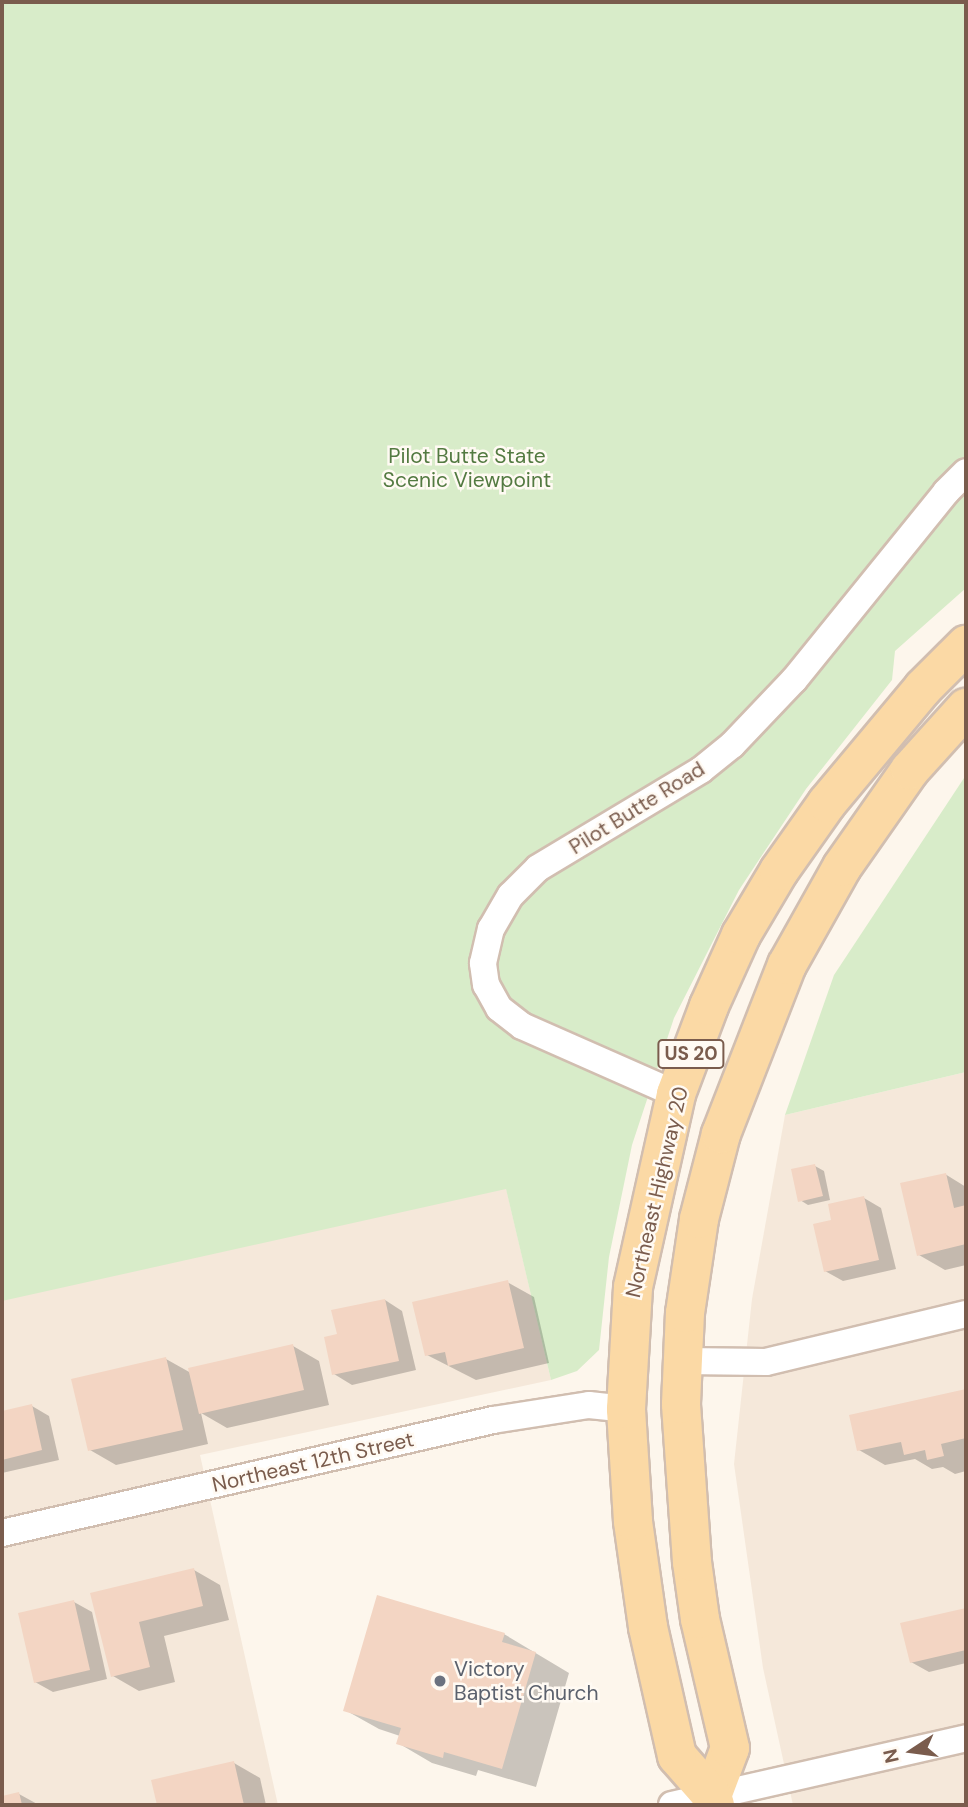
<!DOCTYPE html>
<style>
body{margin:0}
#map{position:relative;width:968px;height:1807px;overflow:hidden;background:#fdf6ec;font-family:"DM Sans",sans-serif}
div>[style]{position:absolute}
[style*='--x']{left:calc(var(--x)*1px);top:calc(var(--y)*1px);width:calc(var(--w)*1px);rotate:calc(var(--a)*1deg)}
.residential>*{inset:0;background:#f5e8da}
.green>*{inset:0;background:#d8ecc9}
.shadow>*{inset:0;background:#0003}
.building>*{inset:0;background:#f3d5c3}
.roads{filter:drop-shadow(2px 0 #d1beb0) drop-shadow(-2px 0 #d1beb0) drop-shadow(0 2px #d1beb0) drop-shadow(0 -2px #d1beb0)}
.street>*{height:26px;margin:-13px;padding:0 13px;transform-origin:13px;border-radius:13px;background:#fff}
.primary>*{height:38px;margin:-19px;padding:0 19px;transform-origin:19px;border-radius:19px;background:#fbd9a5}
.dots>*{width:19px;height:19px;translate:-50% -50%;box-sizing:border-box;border:4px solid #fffaf3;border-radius:50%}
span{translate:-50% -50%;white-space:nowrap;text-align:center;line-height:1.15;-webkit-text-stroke:5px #fffaf3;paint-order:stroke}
.shield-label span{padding:2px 5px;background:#fffaf3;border:2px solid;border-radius:5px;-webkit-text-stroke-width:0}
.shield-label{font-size:19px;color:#7a5c4d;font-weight:700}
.park-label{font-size:21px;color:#537a41}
.street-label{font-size:21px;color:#7a5c4d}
.worship-label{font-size:21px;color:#5b616d}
.left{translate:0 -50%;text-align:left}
.frame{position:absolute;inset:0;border:4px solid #7a5c4d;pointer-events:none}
.north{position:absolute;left:877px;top:1716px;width:70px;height:70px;-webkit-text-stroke:5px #fffaf3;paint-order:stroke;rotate:257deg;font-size:19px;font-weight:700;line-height:28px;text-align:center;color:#7a5c4d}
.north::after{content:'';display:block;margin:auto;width:24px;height:32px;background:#7a5c4d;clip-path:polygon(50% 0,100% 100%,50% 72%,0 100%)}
</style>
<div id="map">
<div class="residential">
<i style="clip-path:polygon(966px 1072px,966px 1805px,793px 1805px,763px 1668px,734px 1464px,752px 1299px,785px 1115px)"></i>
<i style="clip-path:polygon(506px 1188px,551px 1380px,200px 1455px,278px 1805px,2px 1805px,2px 1300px)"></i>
</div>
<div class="green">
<i style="clip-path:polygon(2px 2px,966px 2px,966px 588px,895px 651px,892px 680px,806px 789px,739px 890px,674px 1018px,632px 1145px,609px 1257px,599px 1350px,577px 1371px,551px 1380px,506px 1189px,2px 1301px)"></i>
<i style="clip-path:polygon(966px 775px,966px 1072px,785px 1115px,834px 975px)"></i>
</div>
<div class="shadow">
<i style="clip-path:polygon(815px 1166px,824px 1171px,830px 1200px,808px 1205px,800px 1200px)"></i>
<i style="clip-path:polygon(945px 1174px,966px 1187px,966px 1265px,945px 1270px,919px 1255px)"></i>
<i style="clip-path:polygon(864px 1198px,881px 1208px,896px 1269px,843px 1281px,825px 1271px,834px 1221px)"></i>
<i style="clip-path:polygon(507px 1282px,534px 1297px,549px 1363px,476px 1380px,427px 1355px)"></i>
<i style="clip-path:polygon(385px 1300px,402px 1311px,416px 1370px,352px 1385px,334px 1374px,339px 1336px)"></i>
<i style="clip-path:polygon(293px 1346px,319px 1361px,329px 1405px,227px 1428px,201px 1413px,208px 1444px,116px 1465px,90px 1450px,166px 1359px,191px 1373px)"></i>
<i style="clip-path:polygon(966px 1391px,966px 1471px,955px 1474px,943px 1467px,932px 1469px,915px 1459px,885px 1465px,859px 1450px,851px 1416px)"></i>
<i style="clip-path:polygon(32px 1406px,49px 1416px,59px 1460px,2px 1473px,2px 1413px)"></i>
<i style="clip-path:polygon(194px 1570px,220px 1585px,229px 1620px,164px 1636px,175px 1682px,139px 1691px,113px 1676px,93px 1595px)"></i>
<i style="clip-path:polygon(74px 1602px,92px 1612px,107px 1679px,53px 1692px,35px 1682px)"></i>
<i style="clip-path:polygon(966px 1610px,966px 1663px,929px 1672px,911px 1662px,903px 1624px)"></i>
<i style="clip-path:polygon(504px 1634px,569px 1673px,536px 1787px,478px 1770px,476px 1776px,432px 1763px,398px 1743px,400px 1736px,379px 1729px,345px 1710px)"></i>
<i style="clip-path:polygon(234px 1763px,260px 1778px,266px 1805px,158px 1805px,153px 1782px)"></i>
<i style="clip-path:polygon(19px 1794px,39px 1805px,2px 1805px,2px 1798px)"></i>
</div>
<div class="building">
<i style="clip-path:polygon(815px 1164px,823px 1196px,798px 1202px,791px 1169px)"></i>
<i style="clip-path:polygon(946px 1173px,954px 1208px,966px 1205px,966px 1244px,917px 1256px,900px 1183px)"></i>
<i style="clip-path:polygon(864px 1196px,879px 1260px,824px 1272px,813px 1224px,831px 1220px,828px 1204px)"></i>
<i style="clip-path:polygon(508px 1280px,524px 1348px,448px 1366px,445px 1352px,425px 1356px,412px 1302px)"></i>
<i style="clip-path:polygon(385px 1299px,399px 1361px,332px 1375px,324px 1337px,337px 1334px,331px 1310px)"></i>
<i style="clip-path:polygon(293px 1344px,304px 1390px,199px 1414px,188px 1368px)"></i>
<i style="clip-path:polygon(166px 1357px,183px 1430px,88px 1451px,71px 1379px)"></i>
<i style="clip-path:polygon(966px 1389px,966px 1438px,941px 1444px,944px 1456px,927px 1460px,925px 1450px,904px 1455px,901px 1442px,857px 1451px,849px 1415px)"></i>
<i style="clip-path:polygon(32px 1404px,42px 1450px,2px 1460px,2px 1411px)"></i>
<i style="clip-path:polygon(194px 1568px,203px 1606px,139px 1622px,150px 1667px,111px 1677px,90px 1593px)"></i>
<i style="clip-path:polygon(377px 1595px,505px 1633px,502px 1642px,536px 1652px,502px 1769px,444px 1752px,443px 1758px,396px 1744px,401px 1728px,343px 1711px)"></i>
<i style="clip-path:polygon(74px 1600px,90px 1670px,34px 1683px,18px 1613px)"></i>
<i style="clip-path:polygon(966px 1608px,966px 1650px,910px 1663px,900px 1623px)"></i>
<i style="clip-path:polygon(234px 1761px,244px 1805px,157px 1805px,151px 1780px)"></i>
<i style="clip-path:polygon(19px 1792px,22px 1805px,2px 1805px,2px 1796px)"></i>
</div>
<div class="roads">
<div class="street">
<i style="--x:676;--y:1094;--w:168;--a:-156.2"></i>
<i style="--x:522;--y:1026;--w:29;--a:-142"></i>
<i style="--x:499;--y:1008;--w:26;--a:-119"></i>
<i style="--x:486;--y:985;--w:22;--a:-98"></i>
<i style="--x:483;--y:963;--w:35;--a:-77"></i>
<i style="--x:491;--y:929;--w:39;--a:-60"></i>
<i style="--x:511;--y:895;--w:38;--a:-45"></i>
<i style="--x:538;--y:868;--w:190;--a:-31"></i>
<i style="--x:701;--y:770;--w:40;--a:-39"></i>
<i style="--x:732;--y:745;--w:90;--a:-46.4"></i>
<i style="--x:794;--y:680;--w:242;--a:-51"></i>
<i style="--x:946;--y:492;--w:28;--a:-45"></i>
<i style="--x:684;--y:1361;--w:82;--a:0.7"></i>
<i style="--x:766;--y:1362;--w:206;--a:-13.5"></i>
<i style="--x:2;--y:1533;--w:504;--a:-12.96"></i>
<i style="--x:493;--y:1420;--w:97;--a:-8.9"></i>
<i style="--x:589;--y:1405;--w:37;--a:6"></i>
<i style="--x:672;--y:1805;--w:302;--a:-12.8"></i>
</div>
<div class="primary">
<i style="--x:712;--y:1796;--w:51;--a:-69.4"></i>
<i style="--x:730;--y:1748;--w:132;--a:-103.1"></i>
<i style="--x:700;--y:1619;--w:58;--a:-98"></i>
<i style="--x:692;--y:1562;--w:158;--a:-94"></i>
<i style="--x:681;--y:1404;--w:91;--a:-87.5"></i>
<i style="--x:685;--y:1313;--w:95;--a:-81.5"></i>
<i style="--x:699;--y:1219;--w:88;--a:-75.5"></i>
<i style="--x:721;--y:1134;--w:181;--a:-68.7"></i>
<i style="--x:787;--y:965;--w:112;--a:-60.7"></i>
<i style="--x:842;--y:867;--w:118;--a:-55"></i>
<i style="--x:910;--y:770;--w:84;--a:-47.9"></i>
<i style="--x:715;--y:1805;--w:9;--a:-108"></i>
<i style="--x:712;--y:1796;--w:53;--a:-131.2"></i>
<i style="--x:677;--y:1756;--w:132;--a:-102.7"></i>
<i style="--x:648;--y:1627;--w:107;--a:-98.1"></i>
<i style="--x:633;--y:1521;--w:112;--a:-93.6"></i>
<i style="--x:626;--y:1409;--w:122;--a:-86.7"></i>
<i style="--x:633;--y:1287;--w:198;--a:-77.4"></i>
<i style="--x:676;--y:1094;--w:94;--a:-69.4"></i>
<i style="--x:709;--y:1006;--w:78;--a:-65.7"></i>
<i style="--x:741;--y:935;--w:74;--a:-59.3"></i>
<i style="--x:779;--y:871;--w:83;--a:-54.8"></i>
<i style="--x:827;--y:803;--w:150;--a:-50.1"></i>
<i style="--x:923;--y:688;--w:61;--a:-45"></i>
</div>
</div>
<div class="dots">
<i style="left:440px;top:1681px;background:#6b7280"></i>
</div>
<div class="shield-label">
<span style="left:691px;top:1054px">US 20</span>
</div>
<div class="park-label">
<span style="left:467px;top:468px">Pilot Butte State<br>Scenic Viewpoint</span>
</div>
<div class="street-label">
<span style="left:637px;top:808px;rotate:-32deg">Pilot Butte Road</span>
<span style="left:657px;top:1192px;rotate:-77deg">Northeast Highway 20</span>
<span style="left:313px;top:1462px;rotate:-13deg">Northeast 12th Street</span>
</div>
<div class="worship-label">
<span class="left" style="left:454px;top:1681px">Victory<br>Baptist Church</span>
</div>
<div class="frame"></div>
<div class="north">N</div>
</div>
